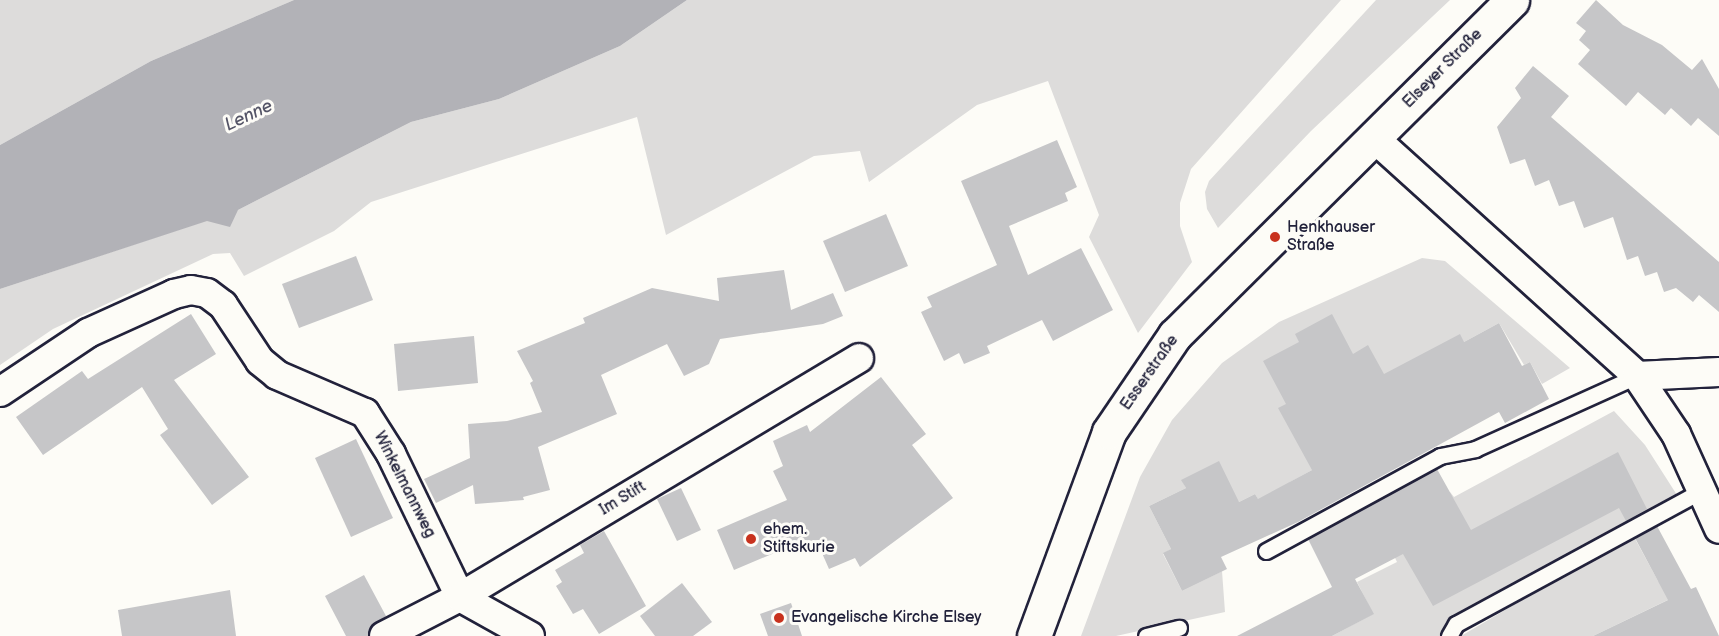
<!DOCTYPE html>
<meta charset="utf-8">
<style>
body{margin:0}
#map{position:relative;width:1719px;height:636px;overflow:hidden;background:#fdfcf7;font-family:"Balsamiq Sans",sans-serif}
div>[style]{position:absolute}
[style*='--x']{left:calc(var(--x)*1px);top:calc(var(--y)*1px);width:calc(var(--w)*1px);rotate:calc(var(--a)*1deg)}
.green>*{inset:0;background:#dddcdb}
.water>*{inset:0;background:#b2b2b7}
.building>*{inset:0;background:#c6c6c8}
.roads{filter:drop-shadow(2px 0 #22223b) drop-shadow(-2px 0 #22223b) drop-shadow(0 2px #22223b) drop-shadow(0 -2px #22223b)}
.service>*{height:15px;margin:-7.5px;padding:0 7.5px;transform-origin:7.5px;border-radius:7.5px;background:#fdfcf7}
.minor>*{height:28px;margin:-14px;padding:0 14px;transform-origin:14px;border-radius:14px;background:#fdfcf7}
.secondary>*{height:33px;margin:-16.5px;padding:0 16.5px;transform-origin:16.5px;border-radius:16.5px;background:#fdfcf7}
.dots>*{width:16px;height:16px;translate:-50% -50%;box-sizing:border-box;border:3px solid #fdfcf7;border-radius:50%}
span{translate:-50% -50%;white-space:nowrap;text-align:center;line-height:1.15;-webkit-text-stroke:6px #fdfcf7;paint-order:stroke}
.street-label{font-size:16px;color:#22223b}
.poi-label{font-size:16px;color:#22223b}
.left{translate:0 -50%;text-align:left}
.water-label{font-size:18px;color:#545466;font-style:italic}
</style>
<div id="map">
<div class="green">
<i style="clip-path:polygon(0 0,294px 0,151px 61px,0 145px)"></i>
<i style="clip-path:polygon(687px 0,1341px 0,1191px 169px,1180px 203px,1180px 226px,1192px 262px,1138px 333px,1089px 237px,1099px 215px,1048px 81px,977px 105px,869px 182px,860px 151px,814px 156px,666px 235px,637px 117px,371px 202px,334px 231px,244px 276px,230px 253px,213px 254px,53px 329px,0 365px,0 289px,238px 210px,411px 122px,499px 99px,620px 46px)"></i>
<i style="clip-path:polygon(1376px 0,1450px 0,1311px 131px,1218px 228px,1207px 209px,1205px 192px,1209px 181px)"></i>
<i style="clip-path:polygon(1422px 258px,1445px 261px,1570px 368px,1542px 384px,1530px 362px,1524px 365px,1499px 323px,1464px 342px,1398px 423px,1290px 482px,1270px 523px,1255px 494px,1239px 502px,1182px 480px,1186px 488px,1149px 506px,1171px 549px,1163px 554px,1182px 591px,1222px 571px,1225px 612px,1116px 636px,1081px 636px,1140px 477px,1172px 420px,1222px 363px,1279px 322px)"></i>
<i style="clip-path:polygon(1614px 411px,1645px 445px,1677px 495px,1449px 621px,1440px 636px,1332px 636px,1373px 614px,1357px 582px,1397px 562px,1381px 529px,1450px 492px,1454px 497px)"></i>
<i style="clip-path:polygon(1633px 535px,1658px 581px,1678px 595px,1593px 636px,1461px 636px)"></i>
</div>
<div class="water">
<i style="clip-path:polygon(294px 0,687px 0,620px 46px,499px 99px,411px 122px,238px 210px,230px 227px,207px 221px,0 289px,0 145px,151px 61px)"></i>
</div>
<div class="building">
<i style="clip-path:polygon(1596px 0,1623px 25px,1662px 45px,1692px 70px,1702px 59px,1719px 89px,1719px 136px,1698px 118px,1691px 126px,1671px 108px,1665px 115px,1638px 92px,1626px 106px,1578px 64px,1590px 50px,1579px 40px,1586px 31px,1576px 23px)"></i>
<i style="clip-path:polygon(1533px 66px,1569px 96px,1551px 117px,1719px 262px,1719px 312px,1699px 295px,1693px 302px,1676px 288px,1664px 292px,1657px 272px,1645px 276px,1638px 256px,1627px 260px,1613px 217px,1584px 228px,1574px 201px,1559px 206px,1549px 180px,1535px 186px,1525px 159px,1510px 164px,1497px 127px,1521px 98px,1515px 88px)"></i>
<i style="clip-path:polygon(1057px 140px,1077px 187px,1065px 193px,1068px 201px,1009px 226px,1028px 275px,1081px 248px,1113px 310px,1053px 341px,1042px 320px,987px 346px,990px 353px,964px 364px,959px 353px,944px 361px,921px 312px,932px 307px,927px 297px,997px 265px,961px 181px)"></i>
<i style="clip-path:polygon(886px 214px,908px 266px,845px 292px,823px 241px)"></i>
<i style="clip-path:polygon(356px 256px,373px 300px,299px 328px,282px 284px)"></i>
<i style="clip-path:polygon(784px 270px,791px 310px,833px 293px,843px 316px,823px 324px,720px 339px,709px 364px,684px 376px,667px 344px,601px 375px,617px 414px,538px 447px,550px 490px,523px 497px,524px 500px,475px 504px,473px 485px,436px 503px,424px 479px,470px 458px,468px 424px,507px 421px,542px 412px,530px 383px,533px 381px,517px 351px,585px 323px,583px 318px,652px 288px,719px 301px,717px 278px)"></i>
<i style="clip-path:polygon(191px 314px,216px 354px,174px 380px,249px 477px,212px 505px,160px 435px,168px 429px,142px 387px,43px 455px,16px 417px,82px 371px,88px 379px)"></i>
<i style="clip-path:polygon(1332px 314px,1353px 354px,1368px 345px,1384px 374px,1460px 334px,1464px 342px,1499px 323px,1522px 366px,1530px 362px,1549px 399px,1505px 423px,1499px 412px,1298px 522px,1221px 557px,1227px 569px,1182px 591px,1163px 553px,1171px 549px,1149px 506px,1186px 488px,1181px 480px,1219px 461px,1239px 502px,1255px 494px,1258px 499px,1312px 470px,1278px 408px,1286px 404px,1263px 361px,1299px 342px,1295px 334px)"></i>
<i style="clip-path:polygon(474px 336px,478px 383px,398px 391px,394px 344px)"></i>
<i style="clip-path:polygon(881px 377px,926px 434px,912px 445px,953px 498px,860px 567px,855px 558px,829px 569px,818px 544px,809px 548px,805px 540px,734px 570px,717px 530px,787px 500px,773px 471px,783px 466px,773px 441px,807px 425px,810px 432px)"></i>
<i style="clip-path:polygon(356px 439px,393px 518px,351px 537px,315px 458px)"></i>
<i style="clip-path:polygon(1618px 452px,1647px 509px,1626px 521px,1619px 508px,1433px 606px,1403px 554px,1355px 579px,1374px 614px,1332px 636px,1237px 636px,1332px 587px,1308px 539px,1437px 469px,1471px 530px)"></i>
<i style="clip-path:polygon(681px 488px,701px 530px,677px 541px,657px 499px)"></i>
<i style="clip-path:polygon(1657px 526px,1691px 589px,1696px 587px,1719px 636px,1593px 636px,1668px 600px,1635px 538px)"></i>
<i style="clip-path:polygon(604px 531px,646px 606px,599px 634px,583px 609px,573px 614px,556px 586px,562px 582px,555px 570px,584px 553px,580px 545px)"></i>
<i style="clip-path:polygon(364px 575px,386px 616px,371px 627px,368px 636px,346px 636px,325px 596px)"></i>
<i style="clip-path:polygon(682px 583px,712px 622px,693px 636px,655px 636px,640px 616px)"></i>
<i style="clip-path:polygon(230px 590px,236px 636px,122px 636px,118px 610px)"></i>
<i style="clip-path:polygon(791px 603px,802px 636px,768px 636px,760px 614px)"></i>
</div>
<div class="roads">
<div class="service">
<i style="--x:1266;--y:551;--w:198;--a:-28.6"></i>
<i style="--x:1440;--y:456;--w:36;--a:-11"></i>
<i style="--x:1475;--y:449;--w:178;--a:-24.3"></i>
<i style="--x:1146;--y:636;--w:34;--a:-14"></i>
<i style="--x:1449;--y:636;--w:14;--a:-60"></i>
<i style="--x:1456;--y:624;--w:279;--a:-28.5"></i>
</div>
<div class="minor">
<i style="--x:1374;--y:138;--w:355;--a:42.1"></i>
<i style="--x:1637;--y:376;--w:82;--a:-2.8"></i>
<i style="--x:1637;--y:376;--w:70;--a:56.1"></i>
<i style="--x:1676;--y:434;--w:104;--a:65.6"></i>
<i style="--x:0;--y:392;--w:106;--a:-33.8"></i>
<i style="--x:88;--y:333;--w:94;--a:-24.4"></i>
<i style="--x:174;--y:294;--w:17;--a:-13"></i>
<i style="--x:191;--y:290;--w:16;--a:11"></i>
<i style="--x:207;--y:293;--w:20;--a:37"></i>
<i style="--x:223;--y:305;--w:67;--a:56.5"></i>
<i style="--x:260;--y:361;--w:22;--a:39"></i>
<i style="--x:277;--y:375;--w:96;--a:23.4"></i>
<i style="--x:365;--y:413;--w:49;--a:57.6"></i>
<i style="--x:391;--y:454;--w:159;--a:64.2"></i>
<i style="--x:460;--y:597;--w:80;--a:29.1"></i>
<i style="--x:384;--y:636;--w:85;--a:-27.2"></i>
<i style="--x:460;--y:597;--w:465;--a:-30.9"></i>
</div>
<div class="secondary">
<i style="--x:1034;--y:636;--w:217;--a:-69.8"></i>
<i style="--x:1109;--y:432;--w:117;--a:-55.8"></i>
<i style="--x:1175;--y:335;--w:475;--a:-44.8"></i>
</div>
</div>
<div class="dots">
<i style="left:1275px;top:237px;background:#c8321e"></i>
<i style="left:751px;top:539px;background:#c8321e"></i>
<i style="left:779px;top:618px;background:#c8321e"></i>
</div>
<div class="street-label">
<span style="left:1443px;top:69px;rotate:-45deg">Elseyer Straße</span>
<span style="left:1150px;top:373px;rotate:-55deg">Esserstraße</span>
<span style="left:404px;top:485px;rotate:63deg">Winkelmannweg</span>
<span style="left:623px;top:499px;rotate:-31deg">Im Stift</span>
</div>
<div class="poi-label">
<span class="left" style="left:1287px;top:237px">Henkhauser<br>Straße</span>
<span class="left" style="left:763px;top:539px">ehem.<br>Stiftskurie</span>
<span class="left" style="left:791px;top:618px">Evangelische Kirche Elsey</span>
</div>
<div class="water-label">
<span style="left:249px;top:116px;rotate:-25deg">Lenne</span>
</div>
</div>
